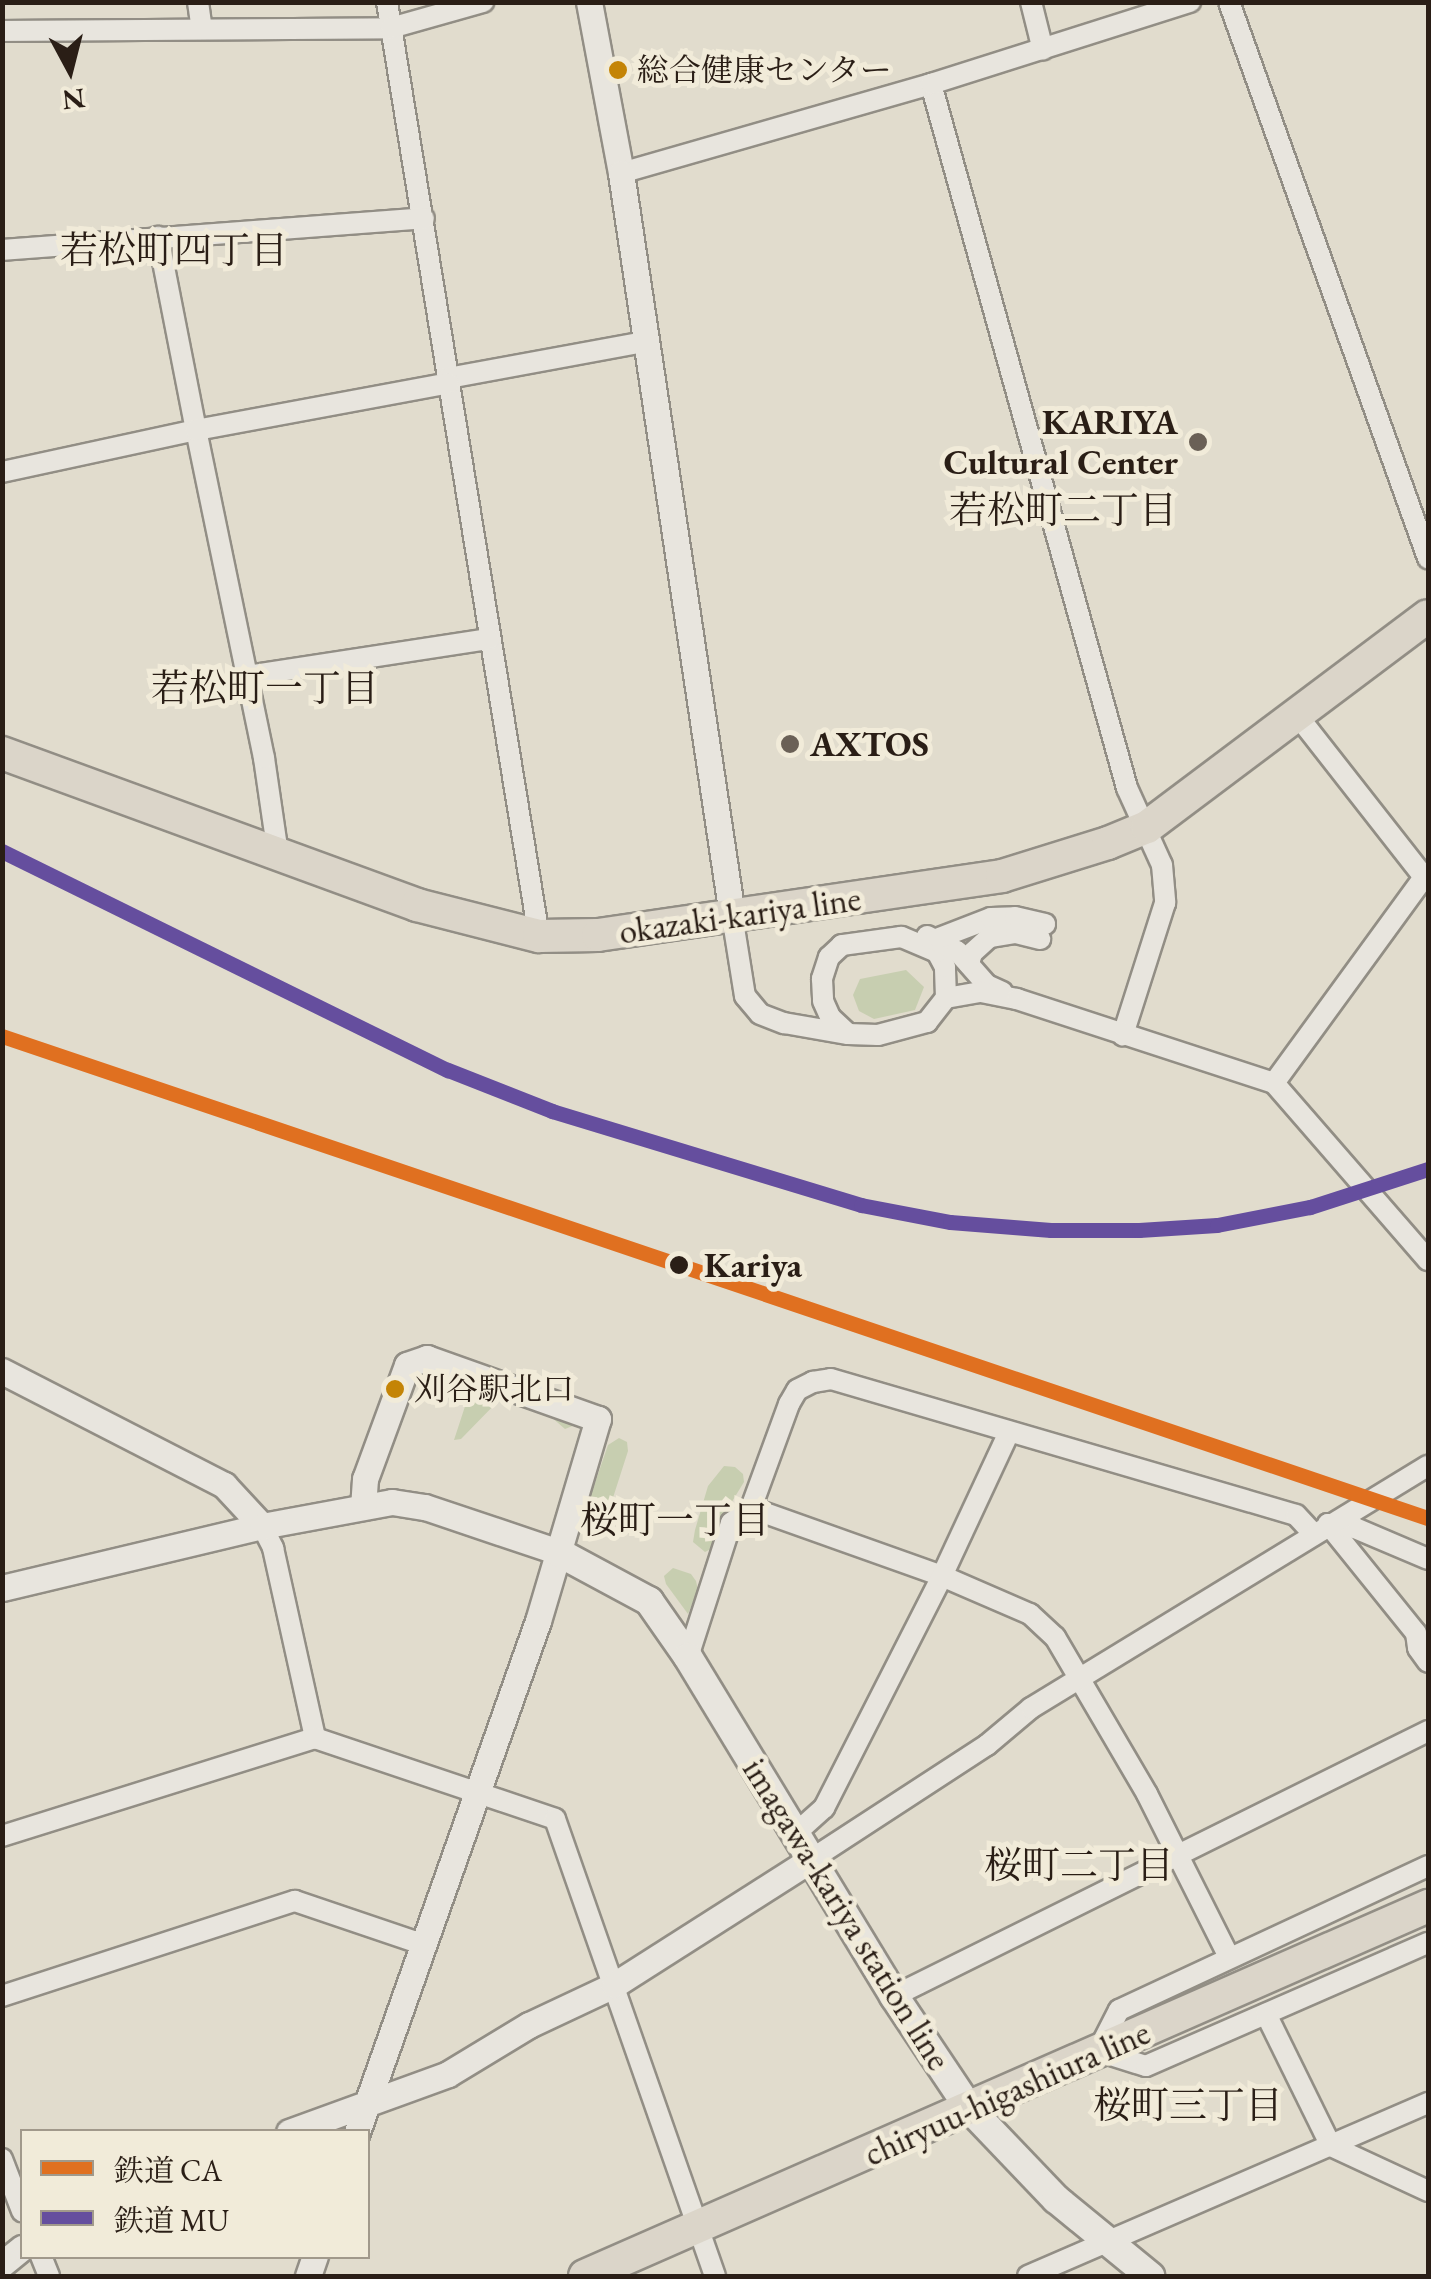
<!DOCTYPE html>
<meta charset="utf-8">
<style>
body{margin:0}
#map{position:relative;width:1431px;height:2279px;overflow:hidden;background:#e1dccd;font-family:"EB Garamond","Noto Serif JP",serif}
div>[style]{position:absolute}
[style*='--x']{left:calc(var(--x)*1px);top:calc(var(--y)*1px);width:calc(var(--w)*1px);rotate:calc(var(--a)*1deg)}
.green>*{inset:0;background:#c7ceb0}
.roads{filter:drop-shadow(2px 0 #928e85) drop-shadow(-2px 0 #928e85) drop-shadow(0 2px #928e85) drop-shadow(0 -2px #928e85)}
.minor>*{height:20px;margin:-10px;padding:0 10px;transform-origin:10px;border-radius:10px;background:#e8e5de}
.tertiary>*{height:25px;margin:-12.5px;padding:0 12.5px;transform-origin:12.5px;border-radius:12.5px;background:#e8e5de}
.secondary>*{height:28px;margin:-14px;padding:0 14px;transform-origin:14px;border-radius:14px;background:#e8e5de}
.primary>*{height:32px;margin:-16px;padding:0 16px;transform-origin:16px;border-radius:16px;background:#dbd5c9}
.rail-1>*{height:15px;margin:-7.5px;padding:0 7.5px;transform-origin:7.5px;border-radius:7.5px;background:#e07020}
.rail-2>*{height:15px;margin:-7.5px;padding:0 7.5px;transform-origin:7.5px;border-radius:7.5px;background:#654e9e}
.dots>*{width:28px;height:28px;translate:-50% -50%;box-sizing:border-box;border:5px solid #f1ebd9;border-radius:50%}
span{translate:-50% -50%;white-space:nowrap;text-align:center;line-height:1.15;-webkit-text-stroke:10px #f1ebd9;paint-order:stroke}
.bus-label{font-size:32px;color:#2a1e16}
.left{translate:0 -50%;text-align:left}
.poi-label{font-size:35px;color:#2a1e16;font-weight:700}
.right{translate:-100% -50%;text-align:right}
.street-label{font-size:35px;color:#2a1e16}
.stop-label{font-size:35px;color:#2a1e16;font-weight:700}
.neighbourhood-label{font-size:38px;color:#2a1e16}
.frame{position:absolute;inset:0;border:5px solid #2a1e16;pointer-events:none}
.legend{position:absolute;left:20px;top:2129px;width:350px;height:130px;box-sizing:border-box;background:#f1ebd9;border:2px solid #a1998b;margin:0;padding:12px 18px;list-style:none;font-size:30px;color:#2a1e16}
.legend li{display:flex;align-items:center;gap:20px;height:50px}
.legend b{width:50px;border:2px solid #a1998b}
.north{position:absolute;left:20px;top:20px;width:100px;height:100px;-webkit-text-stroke:8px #f1ebd9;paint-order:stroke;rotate:173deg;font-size:28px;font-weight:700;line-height:40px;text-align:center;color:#2a1e16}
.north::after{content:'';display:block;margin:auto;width:35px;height:45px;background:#2a1e16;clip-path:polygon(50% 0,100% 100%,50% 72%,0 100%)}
</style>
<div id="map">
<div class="green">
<i style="clip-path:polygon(906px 970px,924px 987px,915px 1010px,874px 1019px,859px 1011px,853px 995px,860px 979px)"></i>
<i style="clip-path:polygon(476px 1387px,572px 1420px,575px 1425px,565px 1429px,550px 1416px,500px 1399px,461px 1439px,454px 1440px,471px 1388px)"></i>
<i style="clip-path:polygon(619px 1438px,627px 1442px,628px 1451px,610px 1507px,615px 1521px,605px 1534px,589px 1528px,586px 1509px,608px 1445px)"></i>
<i style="clip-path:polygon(724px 1466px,735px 1467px,743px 1474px,744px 1482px,725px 1513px,713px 1548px,705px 1552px,693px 1542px,695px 1530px,708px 1486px)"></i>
<i style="clip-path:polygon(673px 1568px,691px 1574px,696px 1581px,698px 1590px,688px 1614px,666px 1584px,664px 1576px)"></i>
</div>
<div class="roads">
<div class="minor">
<i style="--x:198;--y:2;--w:27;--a:82"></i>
<i style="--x:387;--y:2;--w:946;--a:80.76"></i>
<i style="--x:1031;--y:2;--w:49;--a:76"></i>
<i style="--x:1229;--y:2;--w:591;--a:70.31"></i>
<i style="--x:2;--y:31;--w:389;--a:-0.4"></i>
<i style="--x:391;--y:28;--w:96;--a:-15.8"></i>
<i style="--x:931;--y:84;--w:731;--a:74.44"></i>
<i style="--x:1127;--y:788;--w:85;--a:65.6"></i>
<i style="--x:1162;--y:865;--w:38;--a:85"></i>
<i style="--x:1165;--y:903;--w:139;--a:107.7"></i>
<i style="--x:621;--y:173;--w:323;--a:-16"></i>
<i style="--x:931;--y:84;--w:272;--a:-17.6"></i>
<i style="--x:2;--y:250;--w:423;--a:-4.3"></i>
<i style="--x:448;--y:378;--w:199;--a:-10.4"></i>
<i style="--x:2;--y:472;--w:198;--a:-12.2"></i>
<i style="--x:196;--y:430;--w:197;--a:-101.1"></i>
<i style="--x:246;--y:676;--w:246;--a:-8.7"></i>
<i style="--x:278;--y:854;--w:97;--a:-98.3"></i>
<i style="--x:264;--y:758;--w:335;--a:-101.7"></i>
<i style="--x:196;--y:430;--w:257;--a:-10.5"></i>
<i style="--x:732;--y:915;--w:82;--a:80.9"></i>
<i style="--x:745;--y:996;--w:23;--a:50"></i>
<i style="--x:760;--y:1014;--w:26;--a:21"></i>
<i style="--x:784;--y:1023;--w:65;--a:9.8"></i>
<i style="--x:848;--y:1034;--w:30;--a:2"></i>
<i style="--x:878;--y:1035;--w:51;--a:-14.9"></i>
<i style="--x:927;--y:1022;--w:31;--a:-52"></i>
<i style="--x:946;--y:998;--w:31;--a:-92"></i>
<i style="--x:945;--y:967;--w:17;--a:-118"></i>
<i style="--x:937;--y:952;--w:39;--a:-157"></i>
<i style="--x:901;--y:937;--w:60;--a:172.3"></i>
<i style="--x:842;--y:945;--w:18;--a:137"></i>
<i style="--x:829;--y:957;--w:23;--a:108"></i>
<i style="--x:822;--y:979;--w:22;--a:87"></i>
<i style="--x:823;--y:1001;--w:17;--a:66"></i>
<i style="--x:830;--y:1017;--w:25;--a:43"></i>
<i style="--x:927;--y:936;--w:34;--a:27"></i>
<i style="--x:957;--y:951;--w:45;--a:48.6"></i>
<i style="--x:987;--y:985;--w:17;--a:25"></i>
<i style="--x:939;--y:938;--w:56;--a:-21"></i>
<i style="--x:991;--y:918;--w:24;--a:-2"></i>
<i style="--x:1015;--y:917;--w:31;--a:13"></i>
<i style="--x:969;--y:964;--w:11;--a:-75"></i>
<i style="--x:972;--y:953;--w:24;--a:-42"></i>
<i style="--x:990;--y:937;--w:26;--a:-9"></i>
<i style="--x:1016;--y:933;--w:25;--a:14"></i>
<i style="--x:946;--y:998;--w:36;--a:-10"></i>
<i style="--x:981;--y:992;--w:37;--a:11"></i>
<i style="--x:1017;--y:999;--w:270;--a:18.1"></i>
<i style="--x:1274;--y:1083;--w:235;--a:49"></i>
<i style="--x:1274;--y:1083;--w:255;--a:-53.9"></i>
<i style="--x:1424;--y:877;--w:206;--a:-128.1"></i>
<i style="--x:751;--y:1508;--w:203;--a:19.6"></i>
<i style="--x:942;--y:1576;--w:159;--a:-65"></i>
<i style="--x:1328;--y:1524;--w:140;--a:51.1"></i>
<i style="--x:1416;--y:1633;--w:15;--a:82"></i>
<i style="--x:1418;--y:1648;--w:17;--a:54"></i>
<i style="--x:1328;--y:1524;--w:27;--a:8"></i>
<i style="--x:1355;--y:1528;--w:79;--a:23"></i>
<i style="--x:262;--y:1526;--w:25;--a:63"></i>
<i style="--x:273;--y:1548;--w:195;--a:77.5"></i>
<i style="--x:688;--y:1657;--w:141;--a:-72.2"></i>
<i style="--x:731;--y:1523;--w:25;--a:-37"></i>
<i style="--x:751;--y:1508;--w:111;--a:-69.9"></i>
<i style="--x:789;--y:1404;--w:16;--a:-60"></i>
<i style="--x:797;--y:1390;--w:18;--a:-27"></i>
<i style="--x:813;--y:1382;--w:18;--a:-9"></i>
<i style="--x:831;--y:1379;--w:484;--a:16.3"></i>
<i style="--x:1296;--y:1515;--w:25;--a:47"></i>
<i style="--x:796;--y:1833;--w:38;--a:-42"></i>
<i style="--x:824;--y:1808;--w:260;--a:-63"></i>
<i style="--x:942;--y:1576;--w:96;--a:23.4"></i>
<i style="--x:1030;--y:1614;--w:34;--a:43"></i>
<i style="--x:1055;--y:1637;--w:182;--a:59.6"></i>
<i style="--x:1147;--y:1794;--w:182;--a:63.3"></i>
<i style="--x:2;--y:1836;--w:328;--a:-17.4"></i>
<i style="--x:315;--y:1738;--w:253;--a:18.6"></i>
<i style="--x:555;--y:1819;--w:484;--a:70.7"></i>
<i style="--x:812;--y:1859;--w:209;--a:-33.1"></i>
<i style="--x:987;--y:1745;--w:57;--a:-40.1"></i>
<i style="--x:1031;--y:1708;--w:465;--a:-31.4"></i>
<i style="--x:1428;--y:1866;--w:341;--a:155"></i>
<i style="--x:1119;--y:2010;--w:46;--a:117.1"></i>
<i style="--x:1098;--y:2051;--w:50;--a:17.4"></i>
<i style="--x:1146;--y:2066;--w:308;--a:-23.6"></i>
<i style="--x:2;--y:1996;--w:308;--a:-18"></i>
<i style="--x:295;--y:1901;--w:134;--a:18.7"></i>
<i style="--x:894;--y:1996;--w:596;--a:-26.39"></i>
<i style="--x:1266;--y:2014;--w:147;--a:63.8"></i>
<i style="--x:1331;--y:2146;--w:107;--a:24.9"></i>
<i style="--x:2;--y:2159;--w:56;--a:69"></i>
<i style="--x:41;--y:2256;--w:22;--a:68"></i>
<i style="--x:1028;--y:2276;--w:436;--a:-23.4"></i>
</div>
<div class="tertiary">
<i style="--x:589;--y:2;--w:174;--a:79.4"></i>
<i style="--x:621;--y:173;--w:750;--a:81.49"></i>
<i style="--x:2;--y:1371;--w:250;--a:27.2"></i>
<i style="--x:224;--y:1485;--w:56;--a:47.2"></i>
<i style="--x:2;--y:1588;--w:267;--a:-13.4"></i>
<i style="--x:262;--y:1526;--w:132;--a:-10.5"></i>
<i style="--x:392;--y:1502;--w:33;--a:9"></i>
<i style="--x:425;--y:1507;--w:138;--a:18.6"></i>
<i style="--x:289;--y:2132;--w:169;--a:-20"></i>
<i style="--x:448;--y:2074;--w:95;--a:-31.2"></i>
<i style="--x:529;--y:2025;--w:94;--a:-25.2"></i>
<i style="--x:614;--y:1985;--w:235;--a:-32.5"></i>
<i style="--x:357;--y:2132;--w:542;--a:-70.5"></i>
<i style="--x:538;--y:1621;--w:211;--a:-73.5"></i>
<i style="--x:598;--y:1419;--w:182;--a:-160.4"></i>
<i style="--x:427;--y:1358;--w:21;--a:161"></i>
<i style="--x:407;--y:1365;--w:121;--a:110.2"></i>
<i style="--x:365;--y:1479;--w:27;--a:94"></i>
<i style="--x:2;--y:2264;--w:26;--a:-39"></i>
<i style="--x:308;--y:2276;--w:21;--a:-71"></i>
</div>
<div class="secondary">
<i style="--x:556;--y:1551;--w:106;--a:28.3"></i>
<i style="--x:649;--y:1601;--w:68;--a:55.1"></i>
<i style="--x:688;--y:1657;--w:397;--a:58.7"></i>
<i style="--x:894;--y:1996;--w:135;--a:56.2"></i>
<i style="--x:969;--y:2108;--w:126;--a:46.3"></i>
<i style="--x:1056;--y:2199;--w:122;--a:39.3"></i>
</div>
<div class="primary">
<i style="--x:2;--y:753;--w:442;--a:20.1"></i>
<i style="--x:417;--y:905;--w:126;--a:14.3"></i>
<i style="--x:539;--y:936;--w:59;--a:-1"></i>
<i style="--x:598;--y:935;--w:408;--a:-8.3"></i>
<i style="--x:1002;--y:876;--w:111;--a:-17.3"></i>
<i style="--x:1108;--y:843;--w:42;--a:-22.3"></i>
<i style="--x:1147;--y:827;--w:351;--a:-36.9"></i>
<i style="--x:585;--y:2276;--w:921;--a:-23.7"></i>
</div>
</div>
<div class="rail-1">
<i style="--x:2;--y:1036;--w:1505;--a:18.68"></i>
</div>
<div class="rail-2">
<i style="--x:2;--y:851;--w:497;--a:26.2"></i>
<i style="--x:448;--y:1070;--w:112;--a:21.5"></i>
<i style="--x:552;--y:1111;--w:323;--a:16.9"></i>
<i style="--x:861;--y:1205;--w:91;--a:10.8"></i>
<i style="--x:950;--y:1222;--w:101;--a:4.5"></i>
<i style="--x:1051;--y:1230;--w:88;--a:0"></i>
<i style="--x:1139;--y:1230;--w:78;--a:-3.7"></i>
<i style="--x:1217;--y:1225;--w:95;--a:-11"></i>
<i style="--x:1310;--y:1207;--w:124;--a:-17.9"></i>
</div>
<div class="dots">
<i style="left:618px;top:70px;background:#c48406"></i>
<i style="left:1198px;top:442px;background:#6a6056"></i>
<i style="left:790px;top:744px;background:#6a6056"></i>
<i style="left:679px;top:1265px;background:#2a1e16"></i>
<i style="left:395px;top:1389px;background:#c48406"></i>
</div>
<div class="bus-label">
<span class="left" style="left:637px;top:70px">総合健康センター</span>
<span class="left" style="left:414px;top:1389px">刈谷駅北口</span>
</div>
<div class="poi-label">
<span class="right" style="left:1178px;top:442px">KARIYA<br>Cultural Center</span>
<span class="left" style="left:810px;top:744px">AXTOS</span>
</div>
<div class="street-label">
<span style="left:740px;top:915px;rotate:-8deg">okazaki-kariya line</span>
<span style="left:847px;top:1914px;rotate:58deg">imagawa-kariya station line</span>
<span style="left:1007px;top:2093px;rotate:-24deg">chiryuu-higashiura line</span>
</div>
<div class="stop-label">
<span class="left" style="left:704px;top:1265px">Kariya</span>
</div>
<div class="neighbourhood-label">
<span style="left:174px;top:250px">若松町四丁目</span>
<span style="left:1063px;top:510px">若松町二丁目</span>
<span style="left:265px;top:688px">若松町一丁目</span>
<span style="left:675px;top:1520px">桜町一丁目</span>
<span style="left:1079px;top:1865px">桜町二丁目</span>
<span style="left:1188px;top:2105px">桜町三丁目</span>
</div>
<div class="frame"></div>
<ul class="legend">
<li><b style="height:12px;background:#e07020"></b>鉄道 CA</li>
<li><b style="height:12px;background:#654e9e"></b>鉄道 MU</li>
</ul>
<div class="north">N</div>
</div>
